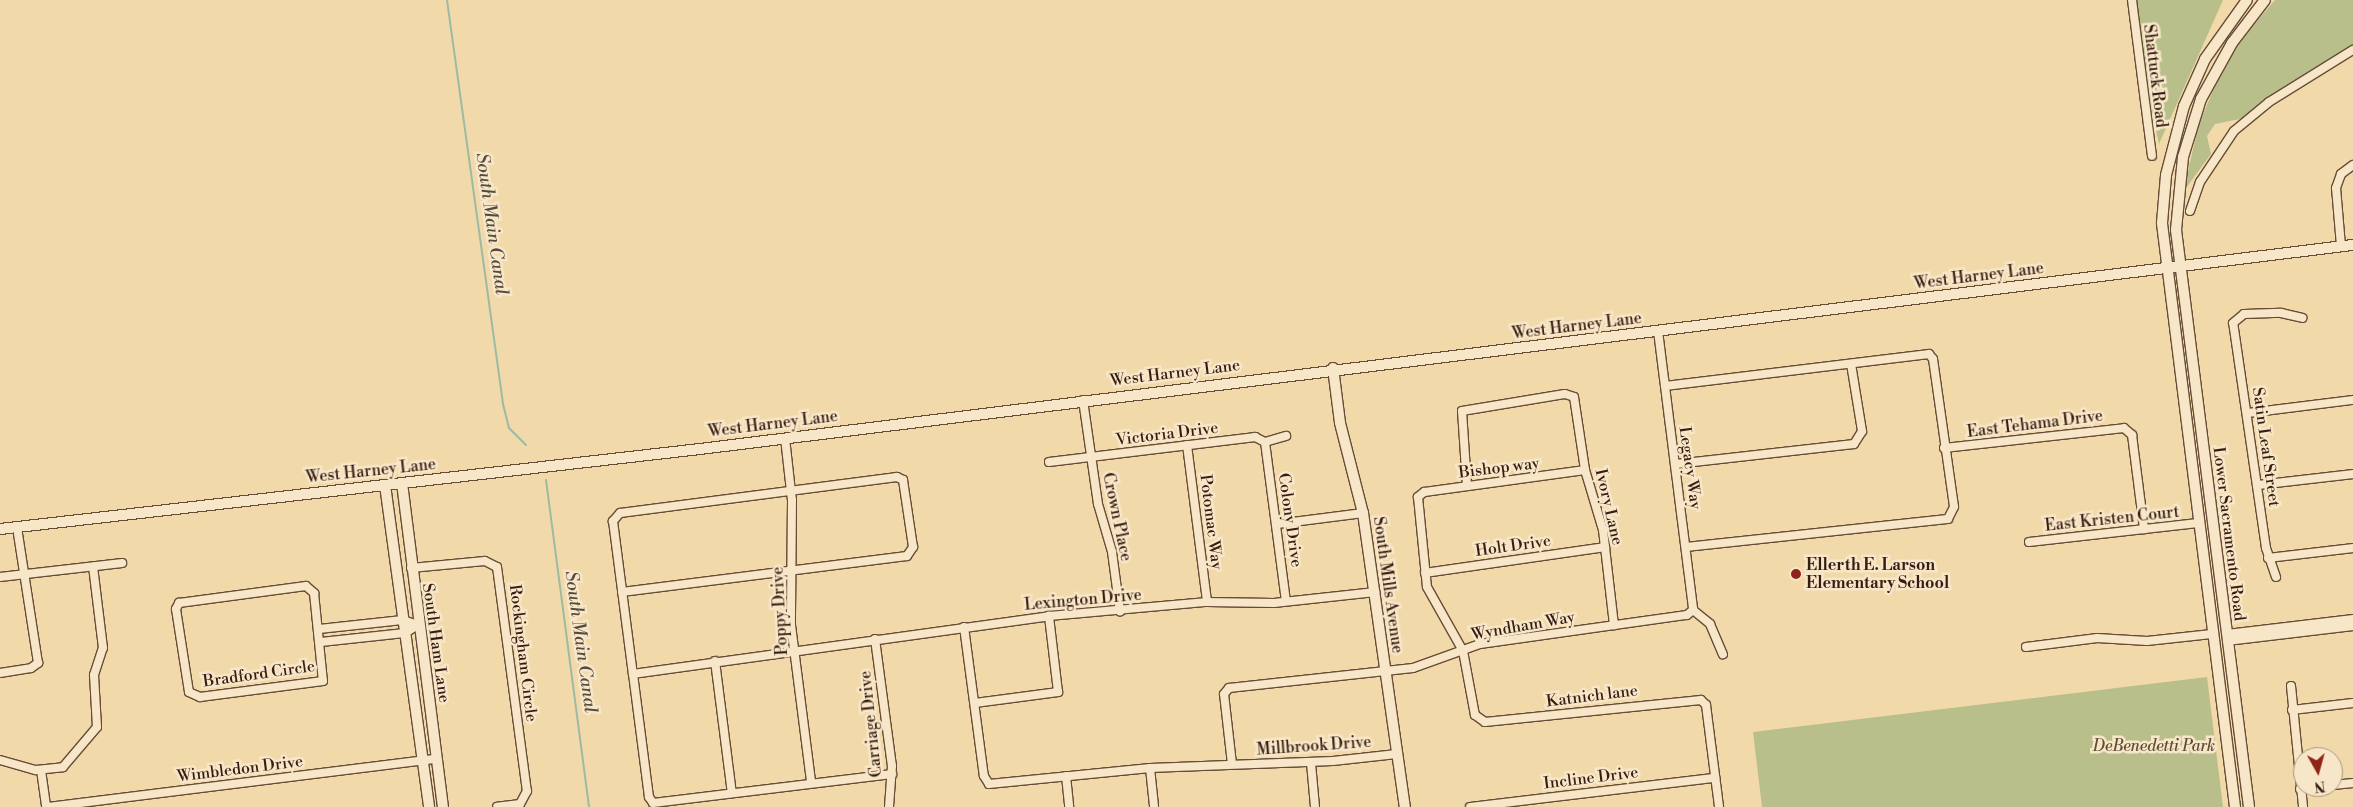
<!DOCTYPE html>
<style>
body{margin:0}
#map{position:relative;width:2353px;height:807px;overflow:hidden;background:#f2d9aa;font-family:"Libre Bodoni",serif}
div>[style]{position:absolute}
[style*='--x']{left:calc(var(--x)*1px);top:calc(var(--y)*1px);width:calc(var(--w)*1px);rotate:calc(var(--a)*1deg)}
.green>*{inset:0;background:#b9bf8a}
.stream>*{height:2px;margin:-1px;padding:0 1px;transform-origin:1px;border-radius:1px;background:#9cbba4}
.roads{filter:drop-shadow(1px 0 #664c37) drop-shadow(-1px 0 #664c37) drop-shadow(0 1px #664c37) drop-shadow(0 -1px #664c37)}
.street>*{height:8px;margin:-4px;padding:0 4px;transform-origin:4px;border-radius:4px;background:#f7e6c8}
.secondary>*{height:10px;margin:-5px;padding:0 5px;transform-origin:5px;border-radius:5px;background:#f7e6c8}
.dots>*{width:14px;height:14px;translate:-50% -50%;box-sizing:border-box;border:2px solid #f7e6c8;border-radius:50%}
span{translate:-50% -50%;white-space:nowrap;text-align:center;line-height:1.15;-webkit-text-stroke:5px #f7e6c8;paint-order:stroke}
.street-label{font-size:16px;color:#371d11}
.poi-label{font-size:16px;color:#371d11;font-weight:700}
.left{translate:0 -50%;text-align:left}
.park-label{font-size:16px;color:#5e4e35;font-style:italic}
.water-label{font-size:18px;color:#554c3d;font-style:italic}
.north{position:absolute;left:2293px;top:747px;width:50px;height:50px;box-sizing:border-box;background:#f7e6c8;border:1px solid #aa967f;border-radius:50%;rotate:173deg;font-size:14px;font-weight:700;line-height:20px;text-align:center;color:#371d11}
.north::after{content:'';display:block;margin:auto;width:18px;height:22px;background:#8f2418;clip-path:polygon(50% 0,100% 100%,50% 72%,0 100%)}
</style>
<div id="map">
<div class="green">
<i style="clip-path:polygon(2136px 0,2223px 0,2159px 144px,2146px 83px)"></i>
<i style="clip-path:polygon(2275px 0,2353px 0,2353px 46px,2240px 119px,2215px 124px,2207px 136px,2211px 154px,2183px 192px,2199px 124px,2219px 76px,2244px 36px)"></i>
<i style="clip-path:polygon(2207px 677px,2223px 807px,1762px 807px,1753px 732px)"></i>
</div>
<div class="stream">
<i style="--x:447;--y:0;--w:408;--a:82.1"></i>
<i style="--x:503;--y:404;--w:25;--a:76"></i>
<i style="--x:509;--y:428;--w:24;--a:45"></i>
<i style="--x:546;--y:480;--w:330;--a:82.5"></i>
</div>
<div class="roads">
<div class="street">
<i style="--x:2132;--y:0;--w:157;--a:82.7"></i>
<i style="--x:2190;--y:211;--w:31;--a:-71"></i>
<i style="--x:2200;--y:182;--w:61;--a:-56.3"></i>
<i style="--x:2234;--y:131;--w:45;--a:-39.6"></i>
<i style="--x:2269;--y:102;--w:99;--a:-31.8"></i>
<i style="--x:2341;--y:246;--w:58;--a:-94.9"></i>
<i style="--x:2336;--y:188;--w:15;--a:-70"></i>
<i style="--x:2341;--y:174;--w:15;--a:-37"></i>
<i style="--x:1658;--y:331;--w:281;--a:82.8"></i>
<i style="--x:1665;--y:386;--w:266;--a:-6.9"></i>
<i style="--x:1929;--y:354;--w:6;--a:51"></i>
<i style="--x:1933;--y:359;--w:149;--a:81.9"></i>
<i style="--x:1954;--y:507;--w:13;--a:117"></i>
<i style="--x:1948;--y:519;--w:262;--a:173.9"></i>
<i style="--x:1083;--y:400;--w:105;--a:81.8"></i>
<i style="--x:1098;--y:504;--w:50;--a:73.7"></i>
<i style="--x:1112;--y:552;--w:60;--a:82.3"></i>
<i style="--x:2248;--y:413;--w:106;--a:-7.1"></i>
<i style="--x:785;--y:438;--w:62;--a:83.6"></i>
<i style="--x:792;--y:500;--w:125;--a:90.5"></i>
<i style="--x:791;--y:625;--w:158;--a:82.7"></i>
<i style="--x:1265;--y:442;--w:160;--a:82.5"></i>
<i style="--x:1187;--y:445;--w:158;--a:82.7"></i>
<i style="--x:1944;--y:448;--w:181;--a:-6.3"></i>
<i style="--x:2124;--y:428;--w:11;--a:41"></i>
<i style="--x:2132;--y:435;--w:95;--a:82.7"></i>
<i style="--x:1049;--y:462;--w:208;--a:-6.9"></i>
<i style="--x:1255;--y:437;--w:11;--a:27"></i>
<i style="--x:1265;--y:442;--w:22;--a:-16"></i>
<i style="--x:1676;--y:464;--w:179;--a:-6.4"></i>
<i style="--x:1854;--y:444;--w:15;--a:-58"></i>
<i style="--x:1862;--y:431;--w:68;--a:-99.3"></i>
<i style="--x:1585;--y:470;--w:162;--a:172.2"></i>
<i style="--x:1424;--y:492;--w:8;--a:140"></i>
<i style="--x:1418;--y:497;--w:90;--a:84.3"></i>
<i style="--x:1427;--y:587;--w:73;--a:60.6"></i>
<i style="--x:1463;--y:651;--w:65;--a:79.4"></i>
<i style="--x:1475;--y:715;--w:12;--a:35"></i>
<i style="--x:1485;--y:722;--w:217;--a:-5.8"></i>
<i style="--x:1701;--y:700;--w:7;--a:45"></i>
<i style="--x:1706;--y:705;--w:103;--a:82.7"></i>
<i style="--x:2258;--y:485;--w:96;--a:-6.6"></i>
<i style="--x:1467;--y:486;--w:75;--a:-93.8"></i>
<i style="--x:1462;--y:411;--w:104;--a:-9.4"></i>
<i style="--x:1565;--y:394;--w:9;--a:18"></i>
<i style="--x:1574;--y:397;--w:74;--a:81.4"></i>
<i style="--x:1585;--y:470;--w:63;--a:73.3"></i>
<i style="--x:1603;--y:530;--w:96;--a:83.4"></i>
<i style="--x:1277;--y:524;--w:87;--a:-7.3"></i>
<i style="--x:2029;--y:542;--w:170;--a:-6.4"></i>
<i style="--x:2268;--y:558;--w:86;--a:-6.7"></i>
<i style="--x:411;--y:568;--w:74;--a:-5.4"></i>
<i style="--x:485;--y:561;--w:13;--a:27"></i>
<i style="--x:497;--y:567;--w:226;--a:82.4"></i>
<i style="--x:527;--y:791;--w:15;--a:118"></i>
<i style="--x:520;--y:804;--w:23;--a:173"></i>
<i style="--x:1425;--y:573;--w:182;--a:-8.2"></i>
<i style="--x:0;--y:577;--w:123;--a:-6.5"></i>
<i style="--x:2276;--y:577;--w:31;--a:-109"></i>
<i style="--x:2266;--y:548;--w:227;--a:-98.3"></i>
<i style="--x:2233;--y:323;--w:14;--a:-39"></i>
<i style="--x:2244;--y:314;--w:37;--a:-2"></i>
<i style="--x:2281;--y:313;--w:22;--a:13"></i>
<i style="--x:306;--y:586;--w:11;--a:41"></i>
<i style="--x:314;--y:593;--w:88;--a:84.2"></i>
<i style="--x:323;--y:681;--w:124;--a:172.6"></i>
<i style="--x:200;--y:697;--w:12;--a:-156"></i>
<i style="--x:189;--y:692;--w:84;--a:-98.9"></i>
<i style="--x:176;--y:609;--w:7;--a:-63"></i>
<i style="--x:179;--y:603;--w:128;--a:-7.6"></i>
<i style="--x:622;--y:592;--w:287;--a:-7.2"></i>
<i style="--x:907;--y:556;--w:11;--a:-56"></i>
<i style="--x:913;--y:547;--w:68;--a:-98.5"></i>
<i style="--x:903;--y:480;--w:7;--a:-153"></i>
<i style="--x:897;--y:477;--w:279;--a:172.6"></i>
<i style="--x:620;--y:513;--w:11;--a:131"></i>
<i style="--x:613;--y:521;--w:154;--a:82.6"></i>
<i style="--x:633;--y:674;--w:124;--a:82.6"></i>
<i style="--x:649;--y:797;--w:7;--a:56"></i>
<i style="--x:653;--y:803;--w:241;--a:-6.9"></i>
<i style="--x:1693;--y:610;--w:22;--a:39"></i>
<i style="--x:1710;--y:624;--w:33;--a:67"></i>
<i style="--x:964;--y:627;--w:150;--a:82.4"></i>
<i style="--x:984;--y:776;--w:9;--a:58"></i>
<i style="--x:989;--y:784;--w:162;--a:-5.7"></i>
<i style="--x:1150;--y:768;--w:183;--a:-2.2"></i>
<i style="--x:1333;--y:761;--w:64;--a:-6.2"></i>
<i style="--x:319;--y:629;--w:84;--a:-6.1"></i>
<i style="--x:403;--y:620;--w:16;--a:18"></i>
<i style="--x:2227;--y:634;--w:127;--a:-6.8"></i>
<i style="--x:875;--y:639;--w:128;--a:82.4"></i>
<i style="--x:892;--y:766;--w:41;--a:94.2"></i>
<i style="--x:2227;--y:641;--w:127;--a:-6.8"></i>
<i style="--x:321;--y:642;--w:84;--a:-6.1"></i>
<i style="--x:405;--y:633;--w:15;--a:-32"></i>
<i style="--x:2026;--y:647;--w:72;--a:-7.2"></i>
<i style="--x:2097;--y:638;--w:50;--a:3.4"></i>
<i style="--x:2147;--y:641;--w:65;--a:-6.1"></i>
<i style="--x:715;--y:661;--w:133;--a:82.7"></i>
<i style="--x:0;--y:673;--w:31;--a:-9"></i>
<i style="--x:31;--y:668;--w:9;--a:-36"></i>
<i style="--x:38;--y:663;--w:138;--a:-98.8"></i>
<i style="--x:633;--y:674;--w:420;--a:-7.9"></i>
<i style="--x:1049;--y:616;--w:159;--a:-5.1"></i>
<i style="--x:1207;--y:602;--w:67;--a:0.9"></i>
<i style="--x:1274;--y:603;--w:102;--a:-6.2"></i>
<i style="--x:2291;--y:686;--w:122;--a:84.3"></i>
<i style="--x:975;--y:703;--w:84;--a:-7.5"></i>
<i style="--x:1058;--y:692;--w:77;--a:-96.8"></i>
<i style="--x:2292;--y:710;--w:61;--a:-6.5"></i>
<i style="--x:0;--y:760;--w:37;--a:16"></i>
<i style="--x:36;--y:770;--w:27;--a:-6"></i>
<i style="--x:63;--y:767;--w:52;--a:-49.6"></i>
<i style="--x:97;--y:727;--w:52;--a:-93.3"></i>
<i style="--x:94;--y:675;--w:28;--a:-72"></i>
<i style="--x:103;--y:648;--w:82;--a:-97"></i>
<i style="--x:1311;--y:763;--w:44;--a:84.8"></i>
<i style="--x:1232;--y:764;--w:70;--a:-96.5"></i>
<i style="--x:1224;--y:694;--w:8;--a:-50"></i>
<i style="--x:1229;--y:688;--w:185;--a:-6.2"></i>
<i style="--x:1413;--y:668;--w:71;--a:-19.7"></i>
<i style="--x:1480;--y:644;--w:209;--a:-8"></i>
<i style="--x:1687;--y:615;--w:8;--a:-40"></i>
<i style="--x:1150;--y:768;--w:39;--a:84"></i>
<i style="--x:41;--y:770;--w:37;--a:82"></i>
<i style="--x:1066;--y:776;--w:31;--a:84"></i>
<i style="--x:2333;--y:785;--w:20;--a:-6"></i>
<i style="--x:2300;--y:789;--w:20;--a:-6"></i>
<i style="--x:48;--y:807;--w:391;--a:-7.1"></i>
<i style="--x:1470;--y:807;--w:247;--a:-6.8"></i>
</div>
<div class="secondary">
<i style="--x:1333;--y:368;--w:55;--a:82.7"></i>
<i style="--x:1340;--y:423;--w:93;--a:75.7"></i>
<i style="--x:1363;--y:513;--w:297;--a:81.9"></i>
<i style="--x:402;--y:483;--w:327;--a:82.8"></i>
<i style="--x:385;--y:485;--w:325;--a:82.2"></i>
<i style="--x:0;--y:529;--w:705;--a:-6.52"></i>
<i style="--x:700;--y:449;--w:1666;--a:-7.04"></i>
<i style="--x:2235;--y:807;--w:589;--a:-97.13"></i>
<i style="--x:2162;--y:223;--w:48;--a:-85.2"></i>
<i style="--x:2166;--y:175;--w:71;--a:-75.4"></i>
<i style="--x:2184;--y:106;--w:51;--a:-65.9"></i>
<i style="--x:2205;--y:59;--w:72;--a:-54.6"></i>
<i style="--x:2249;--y:807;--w:582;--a:-97.21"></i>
<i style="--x:2176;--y:230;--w:73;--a:-84.5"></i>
<i style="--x:2183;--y:157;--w:61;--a:-72.8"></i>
<i style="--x:2201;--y:99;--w:64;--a:-61"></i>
<i style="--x:2232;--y:43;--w:54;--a:-52.5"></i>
</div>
</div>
<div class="dots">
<i style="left:1796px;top:574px;background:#8f2418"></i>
</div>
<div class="street-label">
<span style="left:2155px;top:76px;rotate:83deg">Shattuck Road</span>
<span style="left:1979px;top:276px;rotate:-7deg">West Harney Lane</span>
<span style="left:1577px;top:326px;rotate:-7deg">West Harney Lane</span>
<span style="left:1175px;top:373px;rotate:-7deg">West Harney Lane</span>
<span style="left:773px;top:424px;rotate:-7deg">West Harney Lane</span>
<span style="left:2035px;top:424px;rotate:-7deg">East Tehama Drive</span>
<span style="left:1167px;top:434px;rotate:-7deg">Victoria Drive</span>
<span style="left:2266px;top:447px;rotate:82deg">Satin Leaf Street</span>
<span style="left:1499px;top:468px;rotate:-7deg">Bishop way</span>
<span style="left:1690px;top:468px;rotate:82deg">Legacy Way</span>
<span style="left:371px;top:471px;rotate:-6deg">West Harney Lane</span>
<span style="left:1609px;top:507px;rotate:77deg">Ivory Lane</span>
<span style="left:1117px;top:517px;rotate:78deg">Crown Place</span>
<span style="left:2112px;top:519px;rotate:-6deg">East Kristen Court</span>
<span style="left:1290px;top:520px;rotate:82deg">Colony Drive</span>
<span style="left:1211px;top:522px;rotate:83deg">Potomac Way</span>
<span style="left:2229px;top:534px;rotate:83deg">Lower Sacramento Road</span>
<span style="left:1513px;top:546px;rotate:-8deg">Holt Drive</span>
<span style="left:1388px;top:585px;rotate:82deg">South Mills Avenue</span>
<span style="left:1083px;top:600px;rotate:-5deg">Lexington Drive</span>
<span style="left:780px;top:611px;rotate:-93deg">Poppy Drive</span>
<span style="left:1523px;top:626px;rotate:-10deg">Wyndham Way</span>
<span style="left:436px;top:643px;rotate:82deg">South Ham Lane</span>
<span style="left:523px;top:653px;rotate:83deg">Rockingham Circle</span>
<span style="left:259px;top:674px;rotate:-8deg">Bradford Circle</span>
<span style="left:1592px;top:696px;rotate:-7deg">Katnich lane</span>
<span style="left:871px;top:724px;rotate:-96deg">Carriage Drive</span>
<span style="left:1314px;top:746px;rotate:-4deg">Millbrook Drive</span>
<span style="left:240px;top:769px;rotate:-7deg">Wimbledon Drive</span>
<span style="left:1591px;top:778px;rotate:-7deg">Incline Drive</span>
</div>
<div class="poi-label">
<span class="left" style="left:1806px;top:574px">Ellerth E. Larson<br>Elementary School</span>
</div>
<div class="park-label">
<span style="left:2154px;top:746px">DeBenedetti Park</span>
</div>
<div class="water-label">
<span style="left:491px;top:224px;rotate:82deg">South Main Canal</span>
<span style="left:580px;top:642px;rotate:82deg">South Main Canal</span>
</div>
<div class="north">N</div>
</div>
